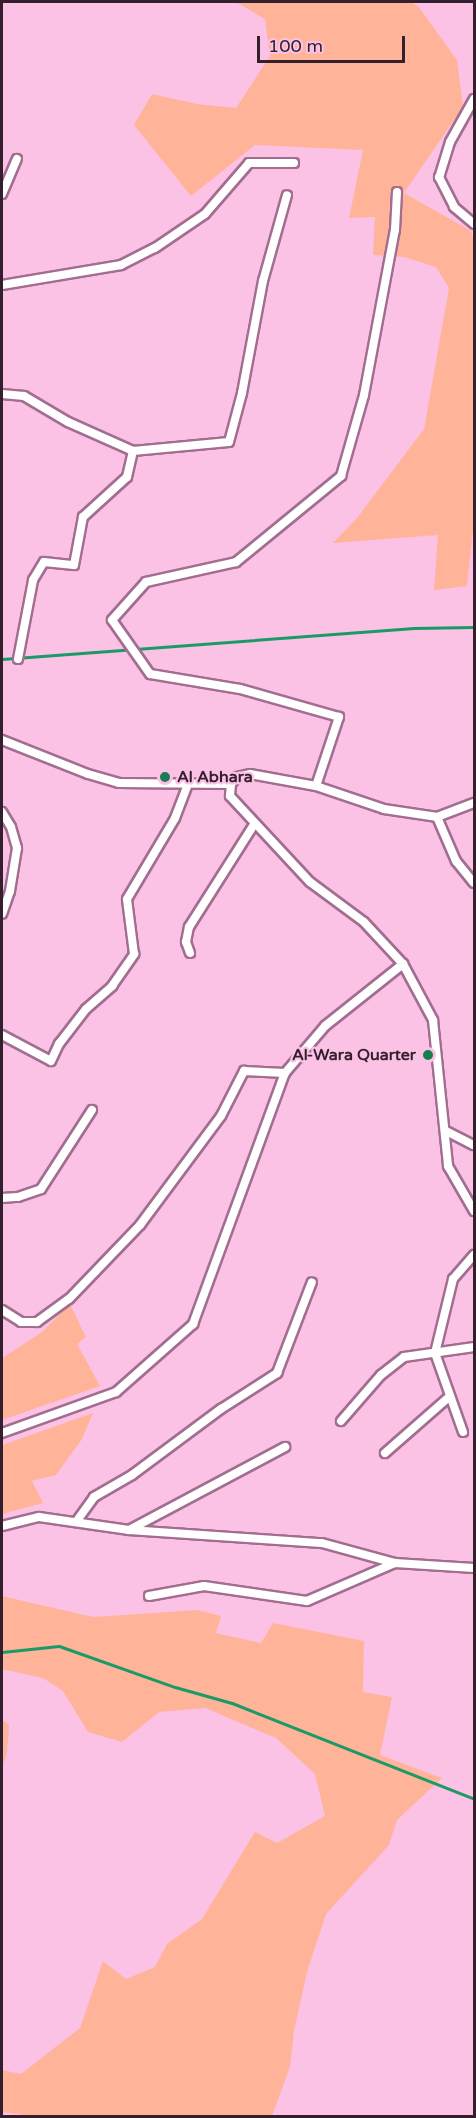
<!DOCTYPE html>
<style>
body{margin:0}
#map{position:relative;width:476px;height:2118px;overflow:hidden;background:#fbc2e6;font-family:"Varela Round",sans-serif}
div>[style]{position:absolute}
[style*='--x']{left:calc(var(--x)*1px);top:calc(var(--y)*1px);width:calc(var(--w)*1px);rotate:calc(var(--a)*1deg)}
.green>*{inset:0;background:#ffb499}
.stream>*{height:3px;margin:-1.5px;padding:0 1.5px;transform-origin:1.5px;border-radius:1.5px;background:#1b9a68}
.roads{filter:drop-shadow(2px 0 #a26e90) drop-shadow(-2px 0 #a26e90) drop-shadow(0 2px #a26e90) drop-shadow(0 -2px #a26e90)}
.minor>*{height:8px;margin:-4px;padding:0 4px;transform-origin:4px;border-radius:4px;background:#fff}
.dots>*{width:16px;height:16px;translate:-50% -50%;box-sizing:border-box;border:3px solid #fbc2e6;border-radius:50%}
span{translate:-50% -50%;white-space:nowrap;text-align:center;line-height:1.15;-webkit-text-stroke:4.5px #fbc2e6;paint-order:stroke}
.poi-label{font-size:16px;color:#341f2d;font-weight:700}
.left{translate:0 -50%;text-align:left}
.right{translate:-100% -50%;text-align:right}
.frame{position:absolute;inset:0;border:3px solid #341f2d;pointer-events:none}
.scale{position:absolute;left:257px;top:36px;width:148px;height:27px;box-sizing:border-box;border:3px solid #341f2d;border-top:0;padding-left:8px;font-size:18px;line-height:21px;white-space:nowrap;color:#341f2d;-webkit-text-stroke:4px #fbc2e6;paint-order:stroke}
</style>
<div id="map">
<div class="green">
<i style="clip-path:polygon(236px 2px,411px 2px,418px 6px,457px 60px,463px 107px,404px 193px,471px 231px,474px 242px,474px 520px,467px 586px,434px 590px,438px 535px,333px 543px,357px 518px,424px 429px,449px 288px,436px 267px,404px 257px,373px 255px,375px 217px,349px 218px,363px 150px,255px 145px,191px 196px,134px 125px,152px 94px,197px 104px,236px 108px,270px 56px,265px 19px)"></i>
<i style="clip-path:polygon(70px 1304px,86px 1337px,77px 1344px,100px 1386px,2px 1420px,2px 1358px,42px 1332px)"></i>
<i style="clip-path:polygon(93px 1413px,82px 1439px,56px 1475px,32px 1481px,43px 1503px,2px 1514px,2px 1445px)"></i>
<i style="clip-path:polygon(2px 1596px,93px 1617px,198px 1610px,221px 1616px,216px 1633px,261px 1643px,273px 1623px,364px 1641px,363px 1692px,392px 1697px,380px 1755px,442px 1778px,397px 1820px,389px 1845px,326px 1914px,307px 1972px,294px 2031px,290px 2067px,272px 2116px,34px 2116px,2px 2112px,2px 2070px,21px 2074px,80px 2028px,103px 1961px,126px 1979px,155px 1967px,167px 1944px,202px 1919px,255px 1832px,277px 1843px,325px 1816px,315px 1774px,276px 1738px,205px 1708px,159px 1712px,122px 1742px,88px 1732px,63px 1691px,43px 1678px,2px 1669px)"></i>
<i style="clip-path:polygon(2px 1720px,9px 1725px,7px 1753px,2px 1768px)"></i>
</div>
<div class="stream">
<i style="--x:2;--y:659;--w:413;--a:-4.3"></i>
<i style="--x:414;--y:628;--w:60;--a:-1"></i>
<i style="--x:2;--y:1652;--w:57;--a:-6"></i>
<i style="--x:59;--y:1646;--w:123;--a:19.5"></i>
<i style="--x:175;--y:1687;--w:59;--a:15.7"></i>
<i style="--x:232;--y:1703;--w:260;--a:21.6"></i>
</div>
<div class="roads">
<div class="minor">
<i style="--x:474;--y:99;--w:49;--a:119.2"></i>
<i style="--x:450;--y:142;--w:37;--a:107"></i>
<i style="--x:439;--y:177;--w:34;--a:63"></i>
<i style="--x:454;--y:207;--w:26;--a:40"></i>
<i style="--x:2;--y:194;--w:38;--a:-67"></i>
<i style="--x:2;--y:285;--w:121;--a:-9.5"></i>
<i style="--x:121;--y:265;--w:38;--a:-27"></i>
<i style="--x:155;--y:248;--w:60;--a:-34.2"></i>
<i style="--x:205;--y:214;--w:67;--a:-49.2"></i>
<i style="--x:249;--y:163;--w:45;--a:0"></i>
<i style="--x:2;--y:394;--w:22;--a:5"></i>
<i style="--x:24;--y:396;--w:51;--a:30.6"></i>
<i style="--x:68;--y:422;--w:71;--a:24"></i>
<i style="--x:133;--y:451;--w:96;--a:-5.4"></i>
<i style="--x:229;--y:442;--w:51;--a:-75.1"></i>
<i style="--x:242;--y:393;--w:114;--a:-79.4"></i>
<i style="--x:263;--y:281;--w:89;--a:-74.4"></i>
<i style="--x:18;--y:659;--w:80;--a:-79.2"></i>
<i style="--x:33;--y:580;--w:21;--a:-59"></i>
<i style="--x:44;--y:562;--w:30;--a:6"></i>
<i style="--x:74;--y:565;--w:49;--a:-79.4"></i>
<i style="--x:83;--y:517;--w:59;--a:-42.3"></i>
<i style="--x:127;--y:477;--w:27;--a:-77"></i>
<i style="--x:2;--y:740;--w:92;--a:21.6"></i>
<i style="--x:88;--y:774;--w:32;--a:16"></i>
<i style="--x:119;--y:783;--w:112;--a:0.5"></i>
<i style="--x:231;--y:784;--w:9;--a:-49"></i>
<i style="--x:237;--y:777;--w:13;--a:-13"></i>
<i style="--x:250;--y:774;--w:67;--a:10.3"></i>
<i style="--x:316;--y:786;--w:72;--a:18.7"></i>
<i style="--x:384;--y:809;--w:54;--a:8.6"></i>
<i style="--x:437;--y:817;--w:40;--a:-21"></i>
<i style="--x:231;--y:784;--w:12;--a:95"></i>
<i style="--x:230;--y:796;--w:117;--a:47.1"></i>
<i style="--x:310;--y:882;--w:67;--a:36.5"></i>
<i style="--x:364;--y:922;--w:57;--a:47.1"></i>
<i style="--x:403;--y:964;--w:64;--a:61.8"></i>
<i style="--x:433;--y:1020;--w:147;--a:84.1"></i>
<i style="--x:448;--y:1166;--w:52;--a:60"></i>
<i style="--x:316;--y:786;--w:73;--a:-71.6"></i>
<i style="--x:339;--y:717;--w:103;--a:-164.2"></i>
<i style="--x:240;--y:689;--w:91;--a:-170.5"></i>
<i style="--x:150;--y:674;--w:66;--a:-125.1"></i>
<i style="--x:112;--y:620;--w:51;--a:-48.2"></i>
<i style="--x:146;--y:582;--w:92;--a:-12.5"></i>
<i style="--x:236;--y:562;--w:136;--a:-39.3"></i>
<i style="--x:341;--y:476;--w:84;--a:-74.1"></i>
<i style="--x:364;--y:395;--w:168;--a:-79.4"></i>
<i style="--x:395;--y:230;--w:38;--a:-87"></i>
<i style="--x:2;--y:812;--w:17;--a:59"></i>
<i style="--x:11;--y:827;--w:22;--a:74"></i>
<i style="--x:17;--y:848;--w:44;--a:99.2"></i>
<i style="--x:10;--y:891;--w:24;--a:109"></i>
<i style="--x:437;--y:817;--w:48;--a:66.6"></i>
<i style="--x:456;--y:861;--w:28;--a:51"></i>
<i style="--x:190;--y:953;--w:12;--a:-110"></i>
<i style="--x:186;--y:942;--w:15;--a:-79"></i>
<i style="--x:189;--y:927;--w:123;--a:-57.6"></i>
<i style="--x:2;--y:1035;--w:55;--a:28"></i>
<i style="--x:51;--y:1061;--w:19;--a:-65"></i>
<i style="--x:59;--y:1044;--w:44;--a:-52.4"></i>
<i style="--x:86;--y:1009;--w:35;--a:-41"></i>
<i style="--x:112;--y:986;--w:39;--a:-55"></i>
<i style="--x:134;--y:954;--w:55;--a:-97.3"></i>
<i style="--x:127;--y:899;--w:94;--a:-59.3"></i>
<i style="--x:175;--y:818;--w:36;--a:-69"></i>
<i style="--x:446;--y:1131;--w:31;--a:27"></i>
<i style="--x:2;--y:1198;--w:16;--a:-4"></i>
<i style="--x:18;--y:1197;--w:24;--a:-19"></i>
<i style="--x:41;--y:1189;--w:94;--a:-57.2"></i>
<i style="--x:2;--y:1310;--w:22;--a:32"></i>
<i style="--x:21;--y:1322;--w:16;--a:0"></i>
<i style="--x:37;--y:1322;--w:39;--a:-36"></i>
<i style="--x:69;--y:1299;--w:103;--a:-46.2"></i>
<i style="--x:140;--y:1225;--w:136;--a:-53.4"></i>
<i style="--x:221;--y:1116;--w:51;--a:-62.9"></i>
<i style="--x:244;--y:1071;--w:41;--a:2.8"></i>
<i style="--x:341;--y:1421;--w:61;--a:-49"></i>
<i style="--x:381;--y:1375;--w:29;--a:-38"></i>
<i style="--x:404;--y:1357;--w:71;--a:-8.1"></i>
<i style="--x:463;--y:1432;--w:84;--a:-109.5"></i>
<i style="--x:435;--y:1353;--w:76;--a:-76.3"></i>
<i style="--x:453;--y:1279;--w:32;--a:-49"></i>
<i style="--x:2;--y:1433;--w:121;--a:-19.8"></i>
<i style="--x:116;--y:1392;--w:103;--a:-41.4"></i>
<i style="--x:193;--y:1324;--w:267;--a:-69.9"></i>
<i style="--x:285;--y:1073;--w:62;--a:-49.6"></i>
<i style="--x:325;--y:1026;--w:100;--a:-38.5"></i>
<i style="--x:385;--y:1453;--w:85;--a:-41.2"></i>
<i style="--x:76;--y:1522;--w:31;--a:-54"></i>
<i style="--x:94;--y:1497;--w:44;--a:-30.1"></i>
<i style="--x:132;--y:1475;--w:111;--a:-36.6"></i>
<i style="--x:221;--y:1409;--w:67;--a:-32.7"></i>
<i style="--x:277;--y:1373;--w:97;--a:-69"></i>
<i style="--x:2;--y:1526;--w:38;--a:-14"></i>
<i style="--x:39;--y:1517;--w:91;--a:8.2"></i>
<i style="--x:129;--y:1530;--w:193;--a:3.9"></i>
<i style="--x:322;--y:1543;--w:76;--a:15.3"></i>
<i style="--x:129;--y:1530;--w:177;--a:-28"></i>
<i style="--x:149;--y:1596;--w:56;--a:-10.3"></i>
<i style="--x:204;--y:1586;--w:104;--a:8.3"></i>
<i style="--x:307;--y:1601;--w:96;--a:-23.4"></i>
<i style="--x:395;--y:1563;--w:79;--a:3.6"></i>
</div>
</div>
<div class="dots">
<i style="left:165px;top:777px;background:#1a7c53"></i>
<i style="left:428px;top:1055px;background:#1a7c53"></i>
</div>
<div class="poi-label">
<span class="left" style="left:177px;top:777px">Al Abhara</span>
<span class="right" style="left:416px;top:1055px">Al-Wara Quarter</span>
</div>
<div class="frame"></div>
<div class="scale">100 m</div>
</div>
